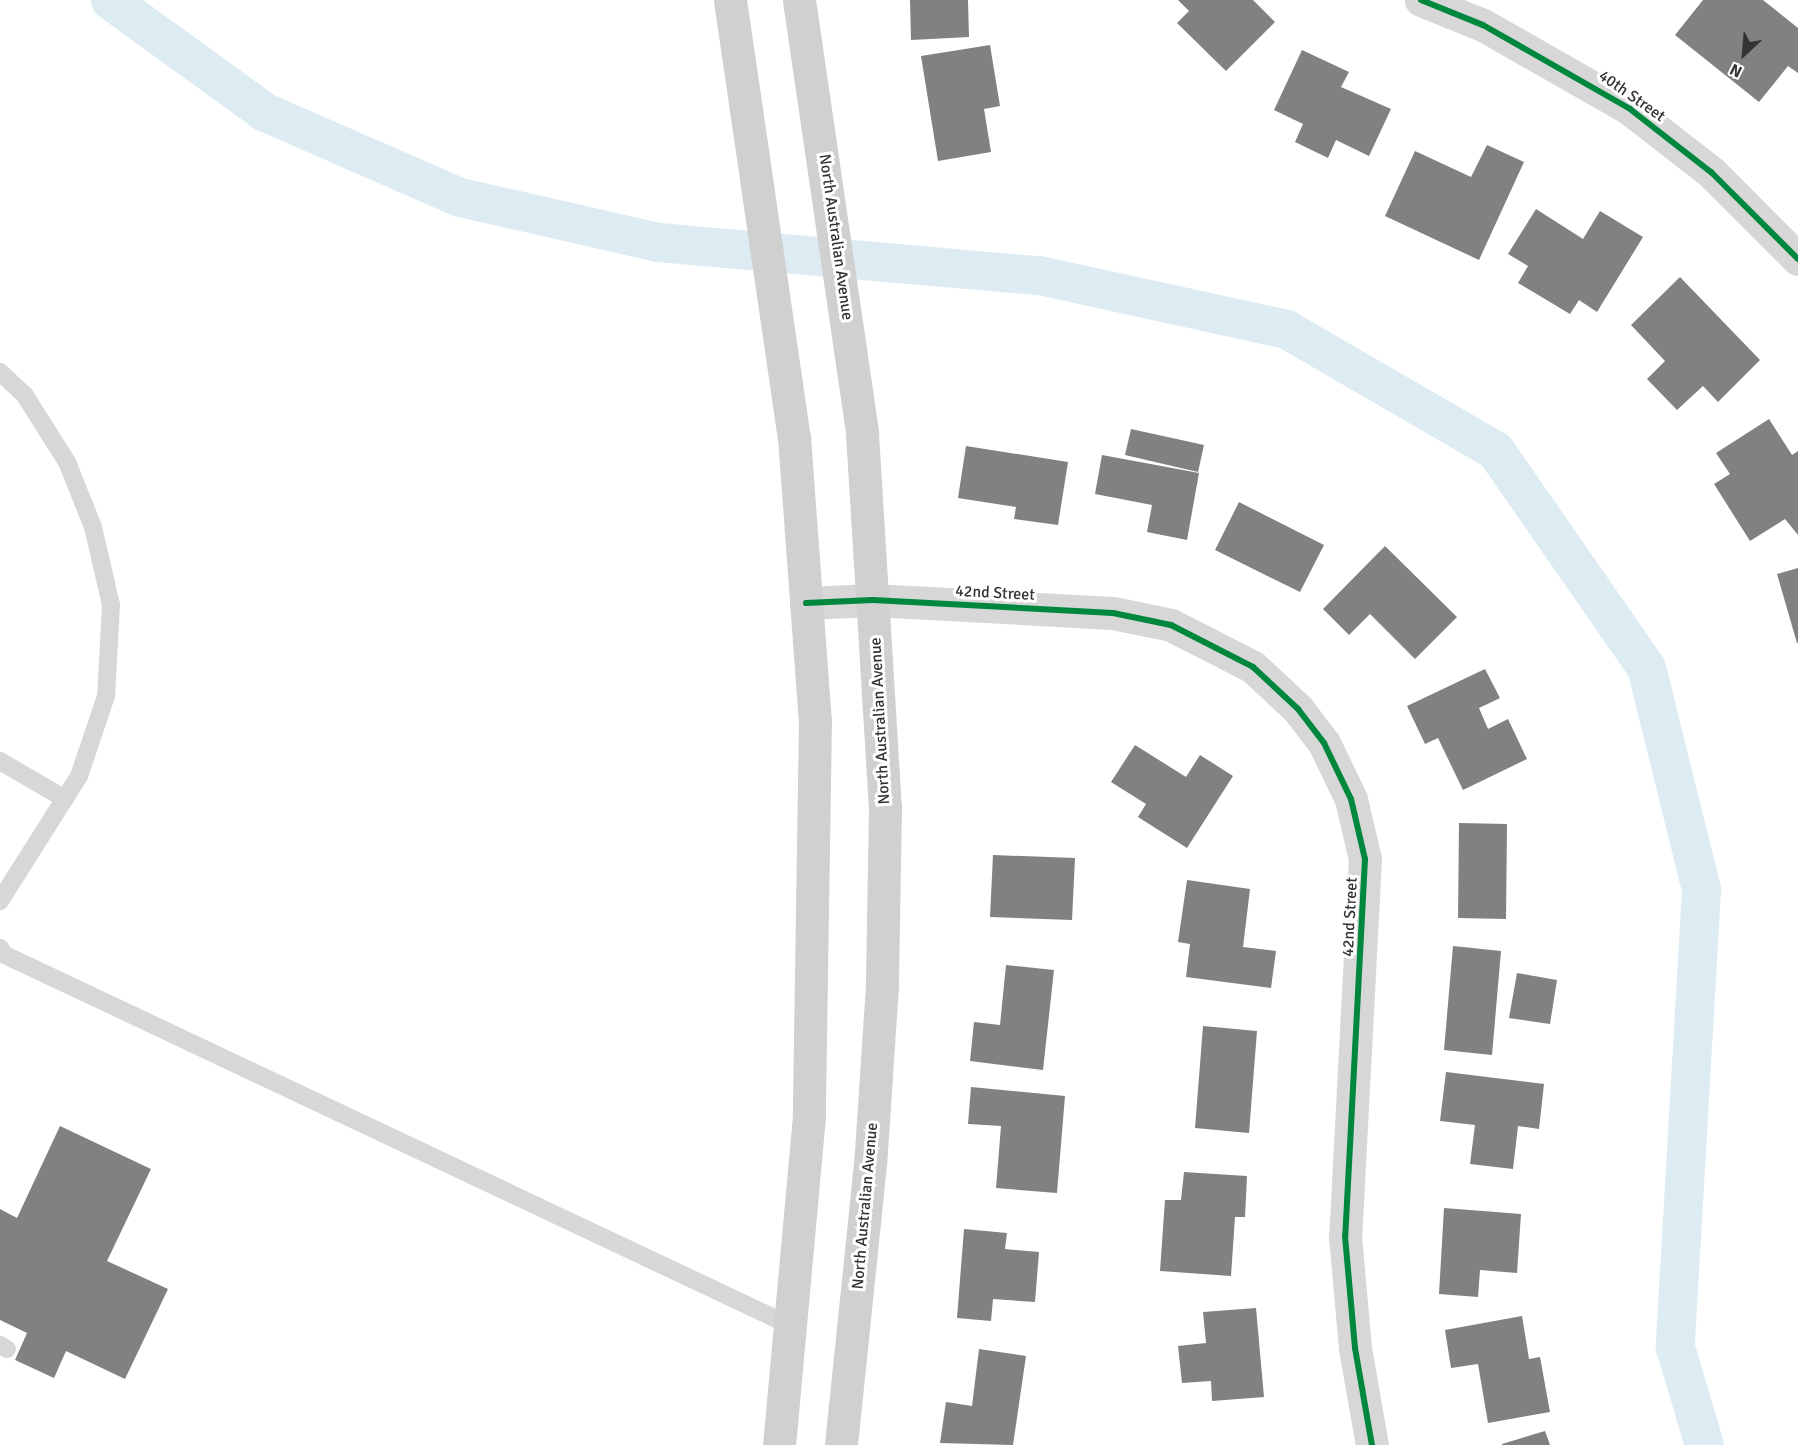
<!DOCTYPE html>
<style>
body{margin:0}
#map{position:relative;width:1798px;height:1445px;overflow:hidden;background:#fff;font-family:Signika,sans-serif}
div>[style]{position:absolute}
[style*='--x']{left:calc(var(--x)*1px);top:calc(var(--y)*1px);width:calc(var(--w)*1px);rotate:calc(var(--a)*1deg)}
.canal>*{height:39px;margin:-19.5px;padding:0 19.5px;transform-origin:19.5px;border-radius:19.5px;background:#ddebf3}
.building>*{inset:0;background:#818181}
.lane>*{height:18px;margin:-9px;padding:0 9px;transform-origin:9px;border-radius:9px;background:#d7d7d7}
.street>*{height:33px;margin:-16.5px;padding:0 16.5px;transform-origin:16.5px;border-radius:16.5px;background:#d7d7d7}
.secondary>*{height:33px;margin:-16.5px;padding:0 16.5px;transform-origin:16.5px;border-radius:16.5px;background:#d0d0d0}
.cycleway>*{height:6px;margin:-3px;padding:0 3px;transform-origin:3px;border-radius:3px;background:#00873e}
span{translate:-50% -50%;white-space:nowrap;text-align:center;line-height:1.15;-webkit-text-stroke:6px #fff;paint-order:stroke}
.street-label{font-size:16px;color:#333}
.north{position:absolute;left:1714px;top:24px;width:60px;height:60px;-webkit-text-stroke:4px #fff;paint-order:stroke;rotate:206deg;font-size:16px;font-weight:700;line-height:24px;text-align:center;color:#333}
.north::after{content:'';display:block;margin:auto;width:21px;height:27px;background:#333;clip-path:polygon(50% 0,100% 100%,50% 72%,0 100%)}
</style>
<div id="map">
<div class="canal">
<i style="--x:110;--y:0;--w:191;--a:35.9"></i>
<i style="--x:265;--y:112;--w:213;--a:23.6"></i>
<i style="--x:460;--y:197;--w:203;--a:12.8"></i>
<i style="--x:658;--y:242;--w:382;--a:5"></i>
<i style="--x:1039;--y:275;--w:253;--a:12.3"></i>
<i style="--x:1286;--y:329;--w:241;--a:30.1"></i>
<i style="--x:1495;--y:450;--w:264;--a:55.2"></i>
<i style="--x:1646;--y:667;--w:230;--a:76.1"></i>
<i style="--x:1701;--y:890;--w:458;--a:93.3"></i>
<i style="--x:1675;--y:1347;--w:102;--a:73.5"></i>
</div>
<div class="building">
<i style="clip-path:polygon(910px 0,968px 0,969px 37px,911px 40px)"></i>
<i style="clip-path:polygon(1178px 0,1253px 0,1275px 22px,1226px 71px,1177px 23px,1189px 11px)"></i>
<i style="clip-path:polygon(1703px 0,1763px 0,1798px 28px,1798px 73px,1788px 66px,1759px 102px,1675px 35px)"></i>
<i style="clip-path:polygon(990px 45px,1000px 106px,984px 109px,991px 152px,938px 161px,921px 56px)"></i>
<i style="clip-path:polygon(1302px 50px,1349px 72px,1341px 87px,1391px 109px,1369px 156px,1336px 140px,1328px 158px,1295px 142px,1303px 124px,1274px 110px)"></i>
<i style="clip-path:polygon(1487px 145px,1524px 162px,1479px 260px,1385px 216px,1415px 151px,1471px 177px)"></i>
<i style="clip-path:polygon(1536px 209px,1583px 239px,1600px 211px,1643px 237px,1597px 312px,1579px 300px,1570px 314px,1518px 283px,1528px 266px,1508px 254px)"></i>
<i style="clip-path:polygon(1680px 277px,1760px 360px,1718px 402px,1703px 386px,1677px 410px,1647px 379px,1665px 361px,1631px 325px)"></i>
<i style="clip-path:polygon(1769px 419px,1792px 455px,1798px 451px,1798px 535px,1785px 519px,1750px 541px,1714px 484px,1730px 474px,1716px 453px)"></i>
<i style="clip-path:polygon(1131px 429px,1204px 445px,1198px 472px,1125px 455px)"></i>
<i style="clip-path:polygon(966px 446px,1068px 462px,1058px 525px,1014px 519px,1016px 507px,958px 498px)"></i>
<i style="clip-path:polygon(1102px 455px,1199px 473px,1187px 540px,1147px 532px,1152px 505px,1095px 494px)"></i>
<i style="clip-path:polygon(1239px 502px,1324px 545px,1300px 592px,1215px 550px)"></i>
<i style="clip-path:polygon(1385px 546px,1457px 617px,1415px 659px,1370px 614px,1349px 635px,1323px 609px)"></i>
<i style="clip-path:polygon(1798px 568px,1798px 643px,1797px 643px,1777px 574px)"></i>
<i style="clip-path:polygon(1485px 669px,1500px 698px,1479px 708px,1488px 729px,1508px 719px,1527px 759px,1463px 790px,1438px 738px,1425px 744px,1407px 706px)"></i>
<i style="clip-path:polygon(1135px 745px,1186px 777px,1200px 755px,1233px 776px,1187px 848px,1138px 817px,1146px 804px,1111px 782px)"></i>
<i style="clip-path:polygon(1459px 823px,1507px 824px,1506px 919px,1458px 918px)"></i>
<i style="clip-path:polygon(993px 855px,1075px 858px,1072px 920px,990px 917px)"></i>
<i style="clip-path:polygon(1187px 880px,1250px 889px,1243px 947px,1276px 951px,1271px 988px,1186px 977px,1190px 944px,1178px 942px)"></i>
<i style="clip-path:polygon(1453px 946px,1501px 951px,1492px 1055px,1444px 1050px)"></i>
<i style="clip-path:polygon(1006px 965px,1054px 970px,1043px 1070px,970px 1061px,974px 1022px,1000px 1025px)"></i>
<i style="clip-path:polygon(1517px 973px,1557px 980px,1550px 1024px,1509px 1018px)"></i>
<i style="clip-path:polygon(1203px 1026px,1257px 1031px,1249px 1133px,1195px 1128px)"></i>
<i style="clip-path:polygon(1446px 1072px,1544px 1084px,1539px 1129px,1518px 1126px,1513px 1169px,1470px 1164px,1475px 1125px,1440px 1121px)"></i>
<i style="clip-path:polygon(971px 1087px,1065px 1096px,1057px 1193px,996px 1188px,1001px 1126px,968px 1124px)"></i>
<i style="clip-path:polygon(60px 1126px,151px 1169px,107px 1261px,168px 1289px,125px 1379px,66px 1351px,54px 1378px,15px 1360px,27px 1333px,0 1320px,0 1209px,17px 1218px)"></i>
<i style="clip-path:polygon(1184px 1172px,1247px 1176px,1245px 1217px,1235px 1217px,1231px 1276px,1160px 1271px,1165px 1200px,1181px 1200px)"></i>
<i style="clip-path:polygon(1444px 1208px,1521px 1214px,1517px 1273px,1480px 1270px,1478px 1297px,1439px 1294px)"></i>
<i style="clip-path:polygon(964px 1229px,1007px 1233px,1005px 1249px,1039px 1252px,1035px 1302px,993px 1299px,991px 1321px,957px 1318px)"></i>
<i style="clip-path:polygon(1256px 1308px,1264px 1397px,1212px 1401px,1211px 1381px,1182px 1383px,1178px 1346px,1206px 1343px,1203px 1312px)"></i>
<i style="clip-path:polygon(1522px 1316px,1529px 1359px,1540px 1357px,1550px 1412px,1488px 1423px,1478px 1364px,1451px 1368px,1445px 1330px)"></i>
<i style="clip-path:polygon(979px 1349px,1026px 1356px,1013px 1445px,940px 1443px,946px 1402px,972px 1406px)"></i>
<i style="clip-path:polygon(1545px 1431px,1550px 1445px,1502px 1445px,1502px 1444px)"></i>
</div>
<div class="lane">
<i style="--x:0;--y:372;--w:33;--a:43"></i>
<i style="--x:24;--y:394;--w:80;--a:57.7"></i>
<i style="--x:67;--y:462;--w:70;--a:68.2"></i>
<i style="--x:93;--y:527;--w:80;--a:77"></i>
<i style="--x:111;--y:605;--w:91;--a:93.1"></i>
<i style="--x:106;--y:696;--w:84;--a:108.6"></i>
<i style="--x:79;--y:776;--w:148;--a:122.3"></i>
<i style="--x:0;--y:761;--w:75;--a:30.3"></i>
<i style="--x:0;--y:948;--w:9;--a:54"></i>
<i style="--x:5;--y:955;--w:867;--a:25.26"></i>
<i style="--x:0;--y:1345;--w:8;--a:30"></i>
</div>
<div class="street">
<i style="--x:1421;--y:0;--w:67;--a:22"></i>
<i style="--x:1483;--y:25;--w:169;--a:29.7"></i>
<i style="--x:1630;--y:109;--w:103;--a:37.9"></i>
<i style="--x:1711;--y:172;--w:123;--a:45"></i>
<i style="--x:806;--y:603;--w:67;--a:-2.6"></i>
<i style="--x:873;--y:600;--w:240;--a:3.1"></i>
<i style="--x:1113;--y:613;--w:59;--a:11.7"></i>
<i style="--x:1171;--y:625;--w:92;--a:27.1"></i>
<i style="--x:1253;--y:667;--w:62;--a:43"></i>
<i style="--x:1298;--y:709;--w:43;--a:52.6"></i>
<i style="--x:1324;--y:743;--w:62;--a:64.3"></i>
<i style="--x:1351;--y:799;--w:62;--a:76.9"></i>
<i style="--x:1365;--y:859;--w:378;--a:93"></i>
<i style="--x:1345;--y:1236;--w:112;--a:84.9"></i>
<i style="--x:1355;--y:1348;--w:98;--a:80.1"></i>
</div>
<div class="secondary">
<i style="--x:730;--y:0;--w:442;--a:81.7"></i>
<i style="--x:794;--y:437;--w:284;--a:85.8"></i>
<i style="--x:815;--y:720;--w:396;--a:90.9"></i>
<i style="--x:809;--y:1116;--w:330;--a:95.2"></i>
<i style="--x:799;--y:0;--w:438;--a:81.7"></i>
<i style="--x:862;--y:433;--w:375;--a:86.5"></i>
<i style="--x:885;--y:807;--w:178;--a:91"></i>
<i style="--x:882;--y:985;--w:179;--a:93.8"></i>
<i style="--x:870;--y:1164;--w:282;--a:95.9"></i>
</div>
<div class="cycleway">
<i style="--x:1421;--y:0;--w:67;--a:22"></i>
<i style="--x:1483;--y:25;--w:169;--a:29.7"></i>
<i style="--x:1630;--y:109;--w:103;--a:37.9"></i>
<i style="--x:1711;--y:172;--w:123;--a:45"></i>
<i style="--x:806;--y:603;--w:67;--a:-2.6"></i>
<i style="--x:873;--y:600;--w:240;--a:3.1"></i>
<i style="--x:1113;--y:613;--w:59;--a:11.7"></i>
<i style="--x:1171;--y:625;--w:92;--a:27.1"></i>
<i style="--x:1253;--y:667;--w:62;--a:43"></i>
<i style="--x:1298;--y:709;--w:43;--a:52.6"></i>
<i style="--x:1324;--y:743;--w:62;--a:64.3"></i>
<i style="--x:1351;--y:799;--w:62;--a:76.9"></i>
<i style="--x:1365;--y:859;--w:378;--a:93"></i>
<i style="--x:1345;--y:1236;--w:112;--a:84.9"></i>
<i style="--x:1355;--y:1348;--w:98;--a:80.1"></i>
</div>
<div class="street-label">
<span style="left:1632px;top:96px;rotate:35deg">40th Street</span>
<span style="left:836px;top:237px;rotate:82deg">North Australian Avenue</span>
<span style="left:995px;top:593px;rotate:3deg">42nd Street</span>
<span style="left:880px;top:721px;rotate:-93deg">North Australian Avenue</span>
<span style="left:1350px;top:917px;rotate:-87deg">42nd Street</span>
<span style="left:865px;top:1206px;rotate:-85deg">North Australian Avenue</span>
</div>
<div class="north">N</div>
</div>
